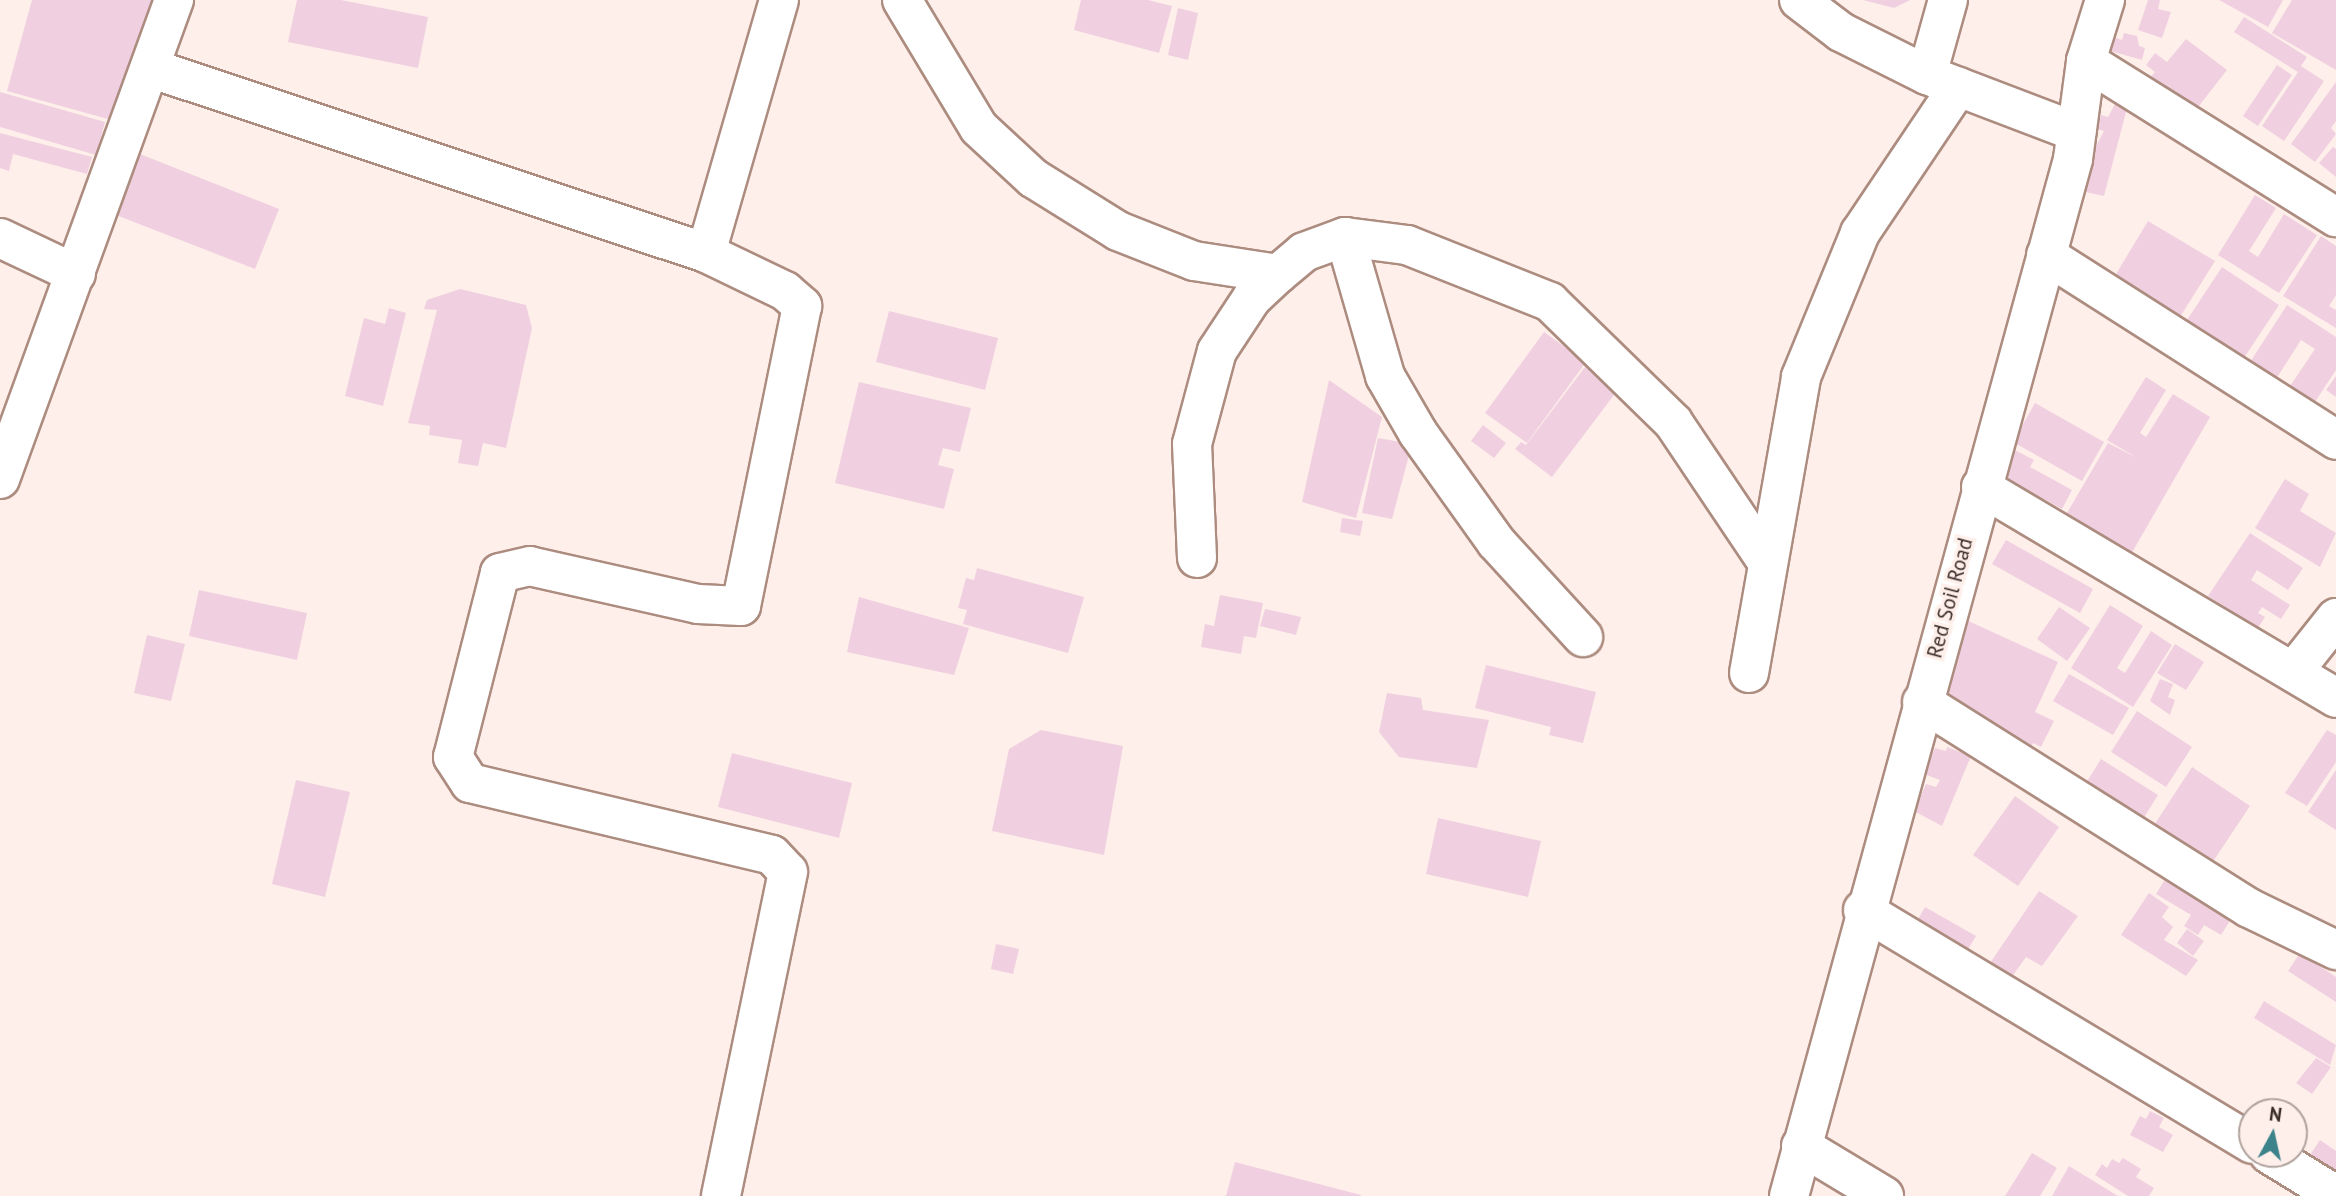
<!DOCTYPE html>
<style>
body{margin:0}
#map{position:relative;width:2336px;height:1196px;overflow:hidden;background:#feefea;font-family:"PT Sans",sans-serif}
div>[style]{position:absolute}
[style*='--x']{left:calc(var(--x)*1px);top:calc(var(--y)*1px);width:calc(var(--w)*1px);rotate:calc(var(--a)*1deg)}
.building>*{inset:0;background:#f0d0e0}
.roads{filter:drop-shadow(2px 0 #ad8c80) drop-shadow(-2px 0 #ad8c80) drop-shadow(0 2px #ad8c80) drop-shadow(0 -2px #ad8c80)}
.minor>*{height:38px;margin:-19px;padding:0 19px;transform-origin:19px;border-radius:19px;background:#fff}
span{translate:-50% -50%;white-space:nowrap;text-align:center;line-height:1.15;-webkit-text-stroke:7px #feefea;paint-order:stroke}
.street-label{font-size:21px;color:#3c2e29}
.north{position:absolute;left:2238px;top:1098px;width:70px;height:70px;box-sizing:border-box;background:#feefea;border:2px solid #b0a29d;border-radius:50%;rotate:8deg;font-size:19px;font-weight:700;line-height:28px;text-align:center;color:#3c2e29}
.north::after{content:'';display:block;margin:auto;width:24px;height:32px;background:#3b828b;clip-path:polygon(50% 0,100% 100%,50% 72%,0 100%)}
</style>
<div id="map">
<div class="building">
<i style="clip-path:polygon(32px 0,160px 0,126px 124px,7px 91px)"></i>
<i style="clip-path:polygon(297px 0,341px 0,428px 17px,418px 68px,288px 42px)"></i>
<i style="clip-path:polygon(1081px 0,1148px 0,1172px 6px,1159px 53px,1074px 30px)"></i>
<i style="clip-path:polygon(1863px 0,1910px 0,1894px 8px)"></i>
<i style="clip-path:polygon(2148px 0,2160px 0,2158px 9px,2171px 12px,2162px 38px,2138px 30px)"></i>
<i style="clip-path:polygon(2219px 0,2283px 0,2268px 27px)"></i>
<i style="clip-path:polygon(2292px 0,2336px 0,2336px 70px,2272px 33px)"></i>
<i style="clip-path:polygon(1178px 8px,1198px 13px,1188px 60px,1168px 55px)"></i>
<i style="clip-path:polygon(2244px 17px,2307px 57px,2301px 66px,2324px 81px,2284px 141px,2262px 126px,2298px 72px,2234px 32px)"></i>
<i style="clip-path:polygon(2124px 33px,2137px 36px,2139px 46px,2145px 48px,2142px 60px,2107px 50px,2111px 36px,2122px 40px)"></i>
<i style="clip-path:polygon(2186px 39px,2227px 70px,2188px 120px,2143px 86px,2155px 72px,2146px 65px,2155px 53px,2167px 62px)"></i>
<i style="clip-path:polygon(2277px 65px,2292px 75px,2258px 126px,2243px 116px)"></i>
<i style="clip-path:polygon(2336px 82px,2336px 121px,2331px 128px,2336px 134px,2315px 162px,2291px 144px)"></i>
<i style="clip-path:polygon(0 92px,105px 122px,96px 155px,0 127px)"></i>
<i style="clip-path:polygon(2116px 102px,2125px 105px,2126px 112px,2104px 196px,2081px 191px,2078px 164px,2091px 167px,2095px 155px,2087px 153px,2090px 144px,2096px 146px,2104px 131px,2097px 129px,2101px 115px,2108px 117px)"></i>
<i style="clip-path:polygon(0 133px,92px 157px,87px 174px,13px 154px,9px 171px,0 168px)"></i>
<i style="clip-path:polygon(2333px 147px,2336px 149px,2336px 177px,2319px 163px)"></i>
<i style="clip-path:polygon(140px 154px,279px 209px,255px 269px,116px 215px)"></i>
<i style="clip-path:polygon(2255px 195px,2276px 208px,2249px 251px,2258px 257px,2284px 214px,2317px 235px,2279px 293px,2218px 255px)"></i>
<i style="clip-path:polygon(2148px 221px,2215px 261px,2175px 325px,2110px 284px)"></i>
<i style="clip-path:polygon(2321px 236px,2336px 246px,2336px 295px,2329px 306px,2336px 310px,2336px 328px,2283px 296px)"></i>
<i style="clip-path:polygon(2222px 267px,2279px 305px,2240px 364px,2183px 326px)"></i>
<i style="clip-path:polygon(460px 289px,526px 305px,532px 328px,506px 448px,483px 443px,478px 466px,458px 463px,462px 440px,429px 435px,430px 426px,408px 423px,437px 310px,424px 309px,427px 300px)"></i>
<i style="clip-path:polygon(2287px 305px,2336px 337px,2336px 370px,2309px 411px,2284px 395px,2315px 349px,2301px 340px,2271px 387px,2245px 370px)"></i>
<i style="clip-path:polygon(389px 308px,406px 313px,383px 406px,345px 396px,364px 318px,385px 324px)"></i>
<i style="clip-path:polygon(889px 311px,998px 338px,985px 390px,876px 362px)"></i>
<i style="clip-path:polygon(1544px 332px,1586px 362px,1527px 443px,1485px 413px)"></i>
<i style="clip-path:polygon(1585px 367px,1617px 391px,1552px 477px,1515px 449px,1521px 442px,1526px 445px)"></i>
<i style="clip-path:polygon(2336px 376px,2336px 397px,2326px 390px)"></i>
<i style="clip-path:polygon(2146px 377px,2166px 390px,2140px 433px,2146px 437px,2173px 394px,2210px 417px,2130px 556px,2064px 518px,2108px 443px,2137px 458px,2107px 440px)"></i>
<i style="clip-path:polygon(1329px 380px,1382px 417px,1356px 518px,1302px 502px)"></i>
<i style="clip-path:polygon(859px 382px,971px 408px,960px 452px,943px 448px,938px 465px,954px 469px,944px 509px,835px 483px)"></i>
<i style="clip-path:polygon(2035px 403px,2104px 442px,2082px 481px,2013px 442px)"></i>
<i style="clip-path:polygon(1483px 425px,1506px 443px,1494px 458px,1471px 441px)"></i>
<i style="clip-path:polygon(1378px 438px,1412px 444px,1392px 519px,1362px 513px)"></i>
<i style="clip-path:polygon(2005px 445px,2034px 460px,2030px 467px,2072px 490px,2062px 509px,2044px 499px,2039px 508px,1999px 486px)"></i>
<i style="clip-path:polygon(2285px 479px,2309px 494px,2300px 511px,2336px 533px,2320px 567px,2255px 528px)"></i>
<i style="clip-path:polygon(1342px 518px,1363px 521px,1360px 536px,1340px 532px)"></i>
<i style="clip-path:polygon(2250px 533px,2303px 568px,2288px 590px,2257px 570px,2251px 580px,2290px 605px,2281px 619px,2262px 607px,2258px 613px,2265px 617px,2258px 628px,2208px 596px)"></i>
<i style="clip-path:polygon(2006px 540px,2093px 589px,2080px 613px,1992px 564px)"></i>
<i style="clip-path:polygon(977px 568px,1084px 597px,1068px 653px,963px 624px,967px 610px,958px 608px,966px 578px,974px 580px)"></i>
<i style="clip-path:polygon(199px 590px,307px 613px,297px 660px,189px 636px)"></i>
<i style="clip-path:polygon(1220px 595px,1263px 603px,1256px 638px,1244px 636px,1241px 654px,1201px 647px,1205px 624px,1214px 626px)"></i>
<i style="clip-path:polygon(859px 597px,969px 628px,954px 675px,847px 652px)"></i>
<i style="clip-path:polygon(2110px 605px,2143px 626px,2117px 668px,2125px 673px,2151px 631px,2172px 645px,2133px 707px,2071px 668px)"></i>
<i style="clip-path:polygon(2059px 607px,2090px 628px,2067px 661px,2037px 639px)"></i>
<i style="clip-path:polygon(1265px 609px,1301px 617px,1296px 635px,1260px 626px)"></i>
<i style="clip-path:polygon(1964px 619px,2058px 662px,2035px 712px,2054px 721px,2041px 747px,2033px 743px,2026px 758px,2017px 755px,2024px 740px,1928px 696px)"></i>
<i style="clip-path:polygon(147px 635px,185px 644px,171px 701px,134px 693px)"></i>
<i style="clip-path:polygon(2175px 644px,2204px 662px,2186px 690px,2157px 673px)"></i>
<i style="clip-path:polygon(1486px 665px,1596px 692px,1583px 743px,1549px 735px,1551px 727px,1475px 708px)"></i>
<i style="clip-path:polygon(2069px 674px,2129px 708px,2113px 735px,2053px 701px)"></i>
<i style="clip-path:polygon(2160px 679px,2173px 684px,2168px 697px,2175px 700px,2170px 715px,2150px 701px)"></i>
<i style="clip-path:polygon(1387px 693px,1421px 698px,1423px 710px,1489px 720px,1477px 768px,1399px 757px,1379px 732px)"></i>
<i style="clip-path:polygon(2137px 711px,2192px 747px,2166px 787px,2111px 752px)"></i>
<i style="clip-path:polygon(1041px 730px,1123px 746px,1104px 855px,992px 831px,1009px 749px)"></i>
<i style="clip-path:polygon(2327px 730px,2336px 735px,2336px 762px,2307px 806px,2285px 793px)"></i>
<i style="clip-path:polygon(1947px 747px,1971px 756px,1942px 826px,1914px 811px,1926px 784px,1936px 787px,1940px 780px,1924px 774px,1935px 748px,1946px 751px)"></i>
<i style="clip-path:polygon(732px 753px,852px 783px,839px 838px,718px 807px)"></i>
<i style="clip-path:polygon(2101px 759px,2158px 795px,2143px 819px,2086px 783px)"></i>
<i style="clip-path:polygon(2192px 767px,2250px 806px,2204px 875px,2147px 836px)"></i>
<i style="clip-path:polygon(2336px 770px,2336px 830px,2308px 812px)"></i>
<i style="clip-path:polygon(296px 780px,350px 792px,325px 897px,272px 884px)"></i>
<i style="clip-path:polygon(2015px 796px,2059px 827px,2018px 886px,1973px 855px)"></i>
<i style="clip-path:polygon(1438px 818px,1541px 841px,1528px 897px,1426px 874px)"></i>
<i style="clip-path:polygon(2172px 868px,2238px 908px,2221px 935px,2204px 925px,2198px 935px,2184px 926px,2191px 915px,2156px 894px)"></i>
<i style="clip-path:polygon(2039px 891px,2078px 916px,2042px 966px,2026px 957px,2009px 981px,1988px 966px)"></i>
<i style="clip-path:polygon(2149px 893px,2169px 907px,2162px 917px,2173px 927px,2164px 940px,2198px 960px,2186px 976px,2121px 935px)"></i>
<i style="clip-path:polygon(1925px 907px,1976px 936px,1964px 956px,1913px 928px)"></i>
<i style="clip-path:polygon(2187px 929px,2204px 941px,2193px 956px,2177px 943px)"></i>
<i style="clip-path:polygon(996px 944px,1019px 949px,1013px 974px,991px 969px)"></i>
<i style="clip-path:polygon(2300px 953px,2336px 977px,2336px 1002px,2288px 971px)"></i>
<i style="clip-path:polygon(2264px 1001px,2336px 1045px,2330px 1065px,2254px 1018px)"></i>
<i style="clip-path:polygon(2316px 1058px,2331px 1067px,2312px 1094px,2296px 1083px)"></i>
<i style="clip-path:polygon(2150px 1111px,2164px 1118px,2159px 1127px,2173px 1135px,2163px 1152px,2130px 1135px,2140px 1116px,2146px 1119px)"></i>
<i style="clip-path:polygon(2320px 1140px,2336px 1151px,2336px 1178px,2308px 1158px)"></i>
<i style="clip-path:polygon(2032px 1153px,2057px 1168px,2040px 1196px,2005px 1196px)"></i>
<i style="clip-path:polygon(2123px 1158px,2141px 1169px,2136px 1177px,2154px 1188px,2149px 1196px,2128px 1196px,2095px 1175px,2102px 1164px,2107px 1168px,2112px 1159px,2119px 1163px)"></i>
<i style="clip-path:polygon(1235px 1162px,1361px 1195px,1361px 1196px,1226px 1196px)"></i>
<i style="clip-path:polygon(2069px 1166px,2118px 1196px,2052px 1196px)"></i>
</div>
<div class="roads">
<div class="minor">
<i style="--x:902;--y:0;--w:149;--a:59"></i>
<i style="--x:979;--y:128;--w:74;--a:42.8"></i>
<i style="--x:1033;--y:178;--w:100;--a:31.9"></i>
<i style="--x:1118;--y:231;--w:82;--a:21.5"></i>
<i style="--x:1194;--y:261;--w:85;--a:8.8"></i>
<i style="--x:1799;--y:0;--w:53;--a:37.3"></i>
<i style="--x:1841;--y:32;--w:96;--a:26.6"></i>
<i style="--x:1927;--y:75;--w:160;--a:20.9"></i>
<i style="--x:2086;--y:61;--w:295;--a:32"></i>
<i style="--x:150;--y:68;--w:586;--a:18.4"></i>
<i style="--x:706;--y:253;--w:263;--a:-73.9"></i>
<i style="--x:1927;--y:75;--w:78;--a:-74.4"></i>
<i style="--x:1345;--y:237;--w:63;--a:7.4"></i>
<i style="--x:1407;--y:245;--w:154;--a:21.7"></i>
<i style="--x:1550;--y:302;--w:172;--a:44.3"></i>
<i style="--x:1673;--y:422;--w:169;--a:56.1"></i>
<i style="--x:0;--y:238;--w:84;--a:25.3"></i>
<i style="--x:706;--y:253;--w:88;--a:25.7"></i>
<i style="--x:785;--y:291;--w:23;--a:41"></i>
<i style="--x:802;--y:306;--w:306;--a:101.5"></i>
<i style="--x:741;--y:606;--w:43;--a:-177.3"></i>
<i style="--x:698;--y:604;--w:172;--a:-167.3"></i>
<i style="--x:530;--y:566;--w:31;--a:167"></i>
<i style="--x:500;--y:573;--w:190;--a:104.3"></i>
<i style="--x:453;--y:757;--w:31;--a:57"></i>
<i style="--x:470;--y:783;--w:310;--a:13.4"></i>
<i style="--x:772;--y:855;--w:23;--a:47"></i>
<i style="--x:788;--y:872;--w:331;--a:101.7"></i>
<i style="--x:2046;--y:255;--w:344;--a:32.5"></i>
<i style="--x:0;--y:479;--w:510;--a:-70.04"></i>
<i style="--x:1981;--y:487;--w:413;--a:30.7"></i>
<i style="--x:1197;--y:558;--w:114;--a:-92.5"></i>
<i style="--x:1192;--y:444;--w:96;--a:-75"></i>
<i style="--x:1217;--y:351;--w:64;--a:-56.6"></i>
<i style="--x:1252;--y:298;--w:35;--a:-43"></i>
<i style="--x:1278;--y:274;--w:34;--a:-40"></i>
<i style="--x:1304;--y:252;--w:44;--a:-20.1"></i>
<i style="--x:1345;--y:237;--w:145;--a:73.9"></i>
<i style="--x:1385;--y:376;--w:66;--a:59.9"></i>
<i style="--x:1418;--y:433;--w:134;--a:54.4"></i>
<i style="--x:1496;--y:542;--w:129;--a:47.5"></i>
<i style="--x:2293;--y:672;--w:69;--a:-51.5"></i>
<i style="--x:1749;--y:673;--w:301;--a:-80"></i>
<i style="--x:1801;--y:377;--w:156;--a:-67.7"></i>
<i style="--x:1860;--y:233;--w:176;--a:-56.1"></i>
<i style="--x:1922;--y:702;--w:386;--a:32.2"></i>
<i style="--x:2249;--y:908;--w:97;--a:25.8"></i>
<i style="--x:1863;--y:910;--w:454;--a:31"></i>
<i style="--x:1801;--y:1146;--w:97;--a:31.1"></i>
<i style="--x:2269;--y:1154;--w:79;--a:31.5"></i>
<i style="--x:1789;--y:1196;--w:1075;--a:-74.68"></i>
<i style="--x:2073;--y:159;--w:99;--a:-82.4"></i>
<i style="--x:2086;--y:61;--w:64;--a:-72.7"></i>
</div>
</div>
<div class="street-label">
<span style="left:1950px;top:598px;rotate:-75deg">Red Soil Road</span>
</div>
<div class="north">N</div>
</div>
